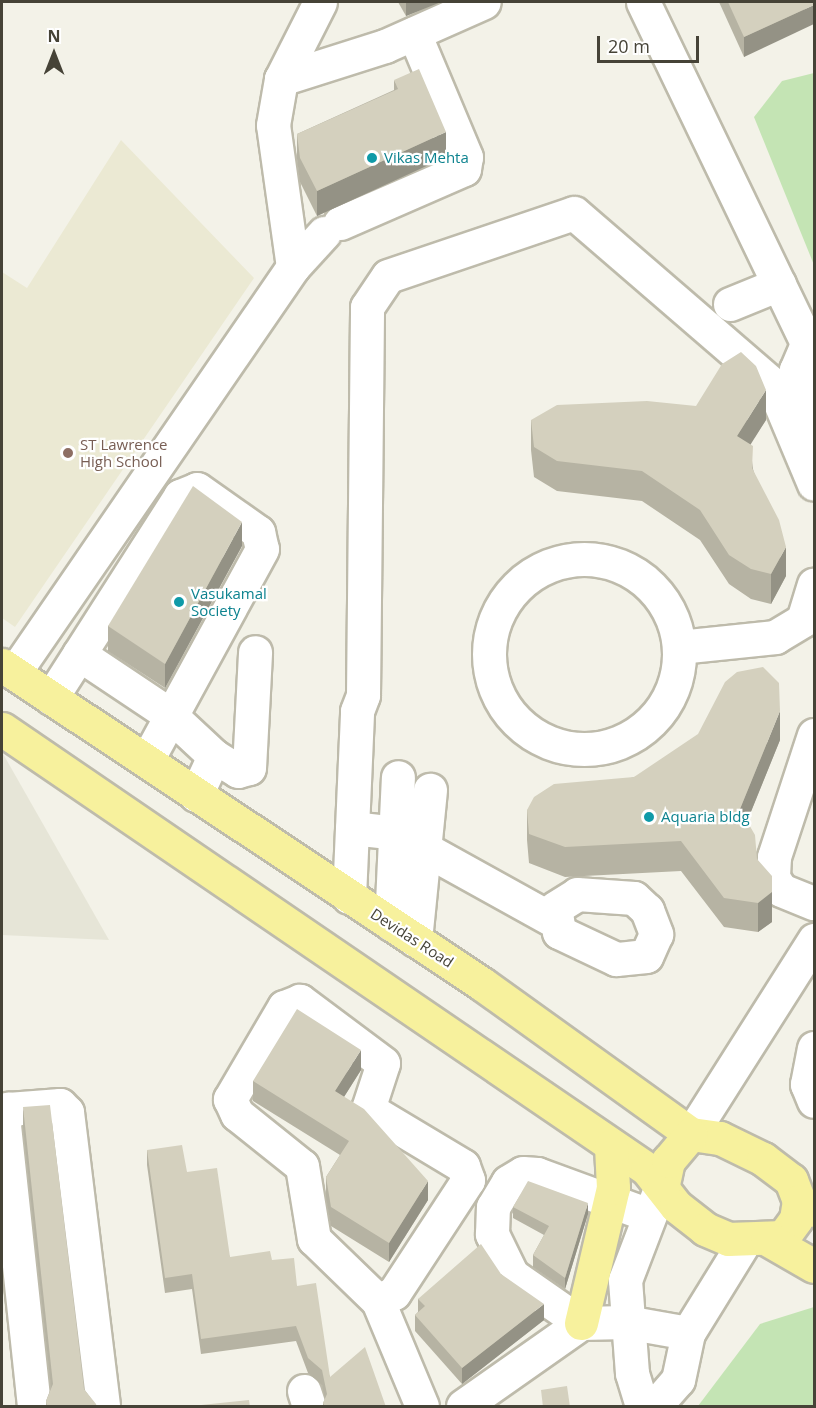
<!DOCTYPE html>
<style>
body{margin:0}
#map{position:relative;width:816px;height:1408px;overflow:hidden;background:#f3f2e8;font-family:"Open Sans",sans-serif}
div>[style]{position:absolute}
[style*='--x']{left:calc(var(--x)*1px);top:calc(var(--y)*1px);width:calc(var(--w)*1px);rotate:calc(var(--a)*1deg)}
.residential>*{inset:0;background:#e6e5d7}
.education>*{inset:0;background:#ebe9d3}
.green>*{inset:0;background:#c4e4b4}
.roads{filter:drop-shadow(2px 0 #bebbab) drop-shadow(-2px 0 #bebbab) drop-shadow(0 2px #bebbab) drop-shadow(0 -2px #bebbab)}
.minor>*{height:33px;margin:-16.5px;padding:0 16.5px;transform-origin:16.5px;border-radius:16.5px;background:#fff}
.minor>.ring{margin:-16.5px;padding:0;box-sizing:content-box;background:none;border:33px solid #fff;border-radius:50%}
.major>*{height:33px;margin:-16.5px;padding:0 16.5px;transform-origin:16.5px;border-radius:16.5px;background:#f7f19d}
.wall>*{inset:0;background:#b6b3a3}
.shaded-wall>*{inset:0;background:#949285}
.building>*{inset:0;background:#d4d0be}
.dots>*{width:16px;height:16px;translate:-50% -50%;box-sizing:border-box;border:3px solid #fff;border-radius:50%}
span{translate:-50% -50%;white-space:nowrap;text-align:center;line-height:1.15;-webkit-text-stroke:4.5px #fff;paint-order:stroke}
.culture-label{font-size:15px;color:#0d838f}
.left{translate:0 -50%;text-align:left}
.education-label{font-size:15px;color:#785e54}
.street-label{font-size:15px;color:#464337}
.frame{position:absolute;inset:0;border:3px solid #464337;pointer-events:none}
.north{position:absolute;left:24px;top:24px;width:60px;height:60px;-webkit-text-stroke:4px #fff;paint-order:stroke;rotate:0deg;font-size:16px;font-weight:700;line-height:24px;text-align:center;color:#464337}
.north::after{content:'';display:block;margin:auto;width:21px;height:27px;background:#464337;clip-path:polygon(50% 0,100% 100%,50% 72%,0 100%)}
.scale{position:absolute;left:597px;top:36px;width:102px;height:27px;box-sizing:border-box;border:3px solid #464337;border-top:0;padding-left:8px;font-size:18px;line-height:21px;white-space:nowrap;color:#464337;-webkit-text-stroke:4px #fff;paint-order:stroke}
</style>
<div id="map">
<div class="residential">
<i style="clip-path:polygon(2px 752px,109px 940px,2px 935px)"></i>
</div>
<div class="education">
<i style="clip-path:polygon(121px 140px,254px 278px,15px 627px,2px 618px,2px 272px,27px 288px)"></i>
</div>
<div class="green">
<i style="clip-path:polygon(814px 73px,814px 265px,754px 117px,782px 81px)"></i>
<i style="clip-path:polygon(814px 1307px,814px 1406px,698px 1406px,760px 1324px)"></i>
</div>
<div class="roads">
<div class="minor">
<i style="--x:643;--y:2;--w:394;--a:64.3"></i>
<i style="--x:281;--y:79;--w:109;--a:-17.6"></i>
<i style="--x:385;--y:46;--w:108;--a:-24"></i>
<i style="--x:340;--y:223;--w:135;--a:-23.5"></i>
<i style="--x:464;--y:169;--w:12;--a:-81"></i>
<i style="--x:466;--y:157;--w:134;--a:-112.8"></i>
<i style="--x:293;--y:267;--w:46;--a:-47.6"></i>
<i style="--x:730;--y:304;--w:53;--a:-22.2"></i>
<i style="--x:805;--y:424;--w:55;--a:-99.5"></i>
<i style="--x:796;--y:370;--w:30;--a:-67"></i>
<i class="ring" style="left:489px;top:559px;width:157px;height:157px"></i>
<i style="--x:679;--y:647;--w:97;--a:-5.9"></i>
<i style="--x:775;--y:637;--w:33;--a:-31"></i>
<i style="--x:803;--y:620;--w:37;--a:-73"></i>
<i style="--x:79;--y:654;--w:108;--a:33.7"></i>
<i style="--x:169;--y:714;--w:62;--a:43"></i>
<i style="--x:214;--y:756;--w:43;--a:114.8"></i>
<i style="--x:14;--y:673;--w:493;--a:-55.5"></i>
<i style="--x:293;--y:267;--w:143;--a:-98"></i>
<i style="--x:273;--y:125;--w:47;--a:-80.1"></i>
<i style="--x:281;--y:79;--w:86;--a:-63.1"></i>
<i style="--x:51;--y:698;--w:240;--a:-57.4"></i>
<i style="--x:180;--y:496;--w:18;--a:-22"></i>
<i style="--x:197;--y:489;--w:75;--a:35.2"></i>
<i style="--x:258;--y:532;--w:17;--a:77"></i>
<i style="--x:262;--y:549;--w:240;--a:118.6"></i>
<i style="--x:814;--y:735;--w:128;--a:108.2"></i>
<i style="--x:774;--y:857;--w:21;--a:93"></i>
<i style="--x:773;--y:878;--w:14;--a:56"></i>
<i style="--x:781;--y:890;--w:35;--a:22"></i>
<i style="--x:214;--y:756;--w:28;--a:32"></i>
<i style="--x:238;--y:771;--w:11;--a:-15"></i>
<i style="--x:249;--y:768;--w:116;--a:-87"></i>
<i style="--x:352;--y:828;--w:44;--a:6.5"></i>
<i style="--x:396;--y:833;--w:182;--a:29"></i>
<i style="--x:577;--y:894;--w:57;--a:4"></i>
<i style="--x:634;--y:898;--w:18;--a:43"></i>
<i style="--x:647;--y:910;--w:26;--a:69"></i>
<i style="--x:656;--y:934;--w:24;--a:114"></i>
<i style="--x:646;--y:956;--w:30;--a:174"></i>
<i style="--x:616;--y:959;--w:63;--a:-154.7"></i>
<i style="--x:559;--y:932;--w:24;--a:-99"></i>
<i style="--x:555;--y:908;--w:26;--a:-32"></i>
<i style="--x:349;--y:897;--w:186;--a:-87.5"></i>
<i style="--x:357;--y:711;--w:17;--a:-69"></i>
<i style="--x:363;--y:695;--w:388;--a:-89.4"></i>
<i style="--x:367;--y:307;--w:37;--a:-56"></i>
<i style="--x:388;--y:276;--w:196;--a:-18.7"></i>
<i style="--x:574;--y:213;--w:262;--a:40.8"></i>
<i style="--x:772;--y:384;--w:108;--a:67.2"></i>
<i style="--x:391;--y:924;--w:147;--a:-87.3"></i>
<i style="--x:415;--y:940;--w:151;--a:-84.3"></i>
<i style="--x:814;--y:1048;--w:37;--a:101"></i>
<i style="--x:807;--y:1084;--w:18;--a:68"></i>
<i style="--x:691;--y:1134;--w:230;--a:-57.6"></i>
<i style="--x:378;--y:1301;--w:18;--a:-27"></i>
<i style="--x:394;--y:1293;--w:135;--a:-56.8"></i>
<i style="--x:468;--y:1180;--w:15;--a:-110"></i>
<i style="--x:463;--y:1166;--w:111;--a:-149"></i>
<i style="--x:368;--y:1109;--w:48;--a:-71.9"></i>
<i style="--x:383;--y:1063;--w:104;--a:-143.2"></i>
<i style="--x:300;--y:1001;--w:17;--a:159"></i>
<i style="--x:284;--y:1007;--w:107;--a:120.4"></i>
<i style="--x:230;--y:1099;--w:17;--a:65"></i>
<i style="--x:237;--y:1114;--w:83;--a:38.7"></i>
<i style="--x:302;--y:1166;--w:74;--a:80.7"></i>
<i style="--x:314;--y:1239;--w:89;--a:44.1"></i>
<i style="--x:378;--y:1301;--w:114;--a:67.3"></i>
<i style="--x:581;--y:1323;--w:84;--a:-145.2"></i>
<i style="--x:512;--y:1275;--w:46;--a:-116"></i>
<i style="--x:492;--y:1234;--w:27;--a:-88"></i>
<i style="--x:493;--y:1207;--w:29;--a:-59"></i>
<i style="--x:508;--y:1182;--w:17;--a:-31"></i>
<i style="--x:523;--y:1173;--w:14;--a:4"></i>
<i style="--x:537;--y:1174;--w:119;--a:20.1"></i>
<i style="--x:304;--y:1391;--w:16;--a:72"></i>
<i style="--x:34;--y:1406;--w:284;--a:-96.1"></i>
<i style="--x:4;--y:1124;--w:16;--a:-75"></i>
<i style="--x:8;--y:1109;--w:52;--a:-4.4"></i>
<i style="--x:60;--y:1105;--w:10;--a:45"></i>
<i style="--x:67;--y:1112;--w:296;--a:83"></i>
<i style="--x:463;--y:1406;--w:144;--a:-35.1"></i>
<i style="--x:581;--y:1323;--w:45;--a:-1.3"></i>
<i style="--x:626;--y:1322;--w:63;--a:10.1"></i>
<i style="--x:642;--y:1406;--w:34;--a:-107"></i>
<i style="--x:632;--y:1373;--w:93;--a:-94.3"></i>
<i style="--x:625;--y:1280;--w:92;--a:-69"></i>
<i style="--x:655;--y:1406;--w:35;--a:-49"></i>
<i style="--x:678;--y:1380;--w:48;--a:-78"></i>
<i style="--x:688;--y:1333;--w:110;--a:-58.3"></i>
</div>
<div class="major">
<i style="--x:2;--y:665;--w:576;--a:33.61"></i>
<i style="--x:482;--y:984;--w:257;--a:35.7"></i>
<i style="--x:691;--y:1134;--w:29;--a:8"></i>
<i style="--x:720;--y:1138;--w:48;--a:26"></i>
<i style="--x:763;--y:1159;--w:35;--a:37"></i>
<i style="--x:791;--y:1180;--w:22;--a:69"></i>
<i style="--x:799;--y:1201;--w:17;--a:31"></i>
<i style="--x:2;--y:729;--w:781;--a:34.3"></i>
<i style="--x:647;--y:1169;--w:47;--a:51.9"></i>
<i style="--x:676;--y:1206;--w:37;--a:38"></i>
<i style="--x:705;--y:1229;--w:25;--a:23"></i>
<i style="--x:728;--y:1239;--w:55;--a:-2.1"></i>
<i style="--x:783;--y:1237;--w:22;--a:-54"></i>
<i style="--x:796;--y:1219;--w:18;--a:-81"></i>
<i style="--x:663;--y:1184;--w:24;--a:-78"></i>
<i style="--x:668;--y:1161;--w:35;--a:-50"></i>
<i style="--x:767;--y:1239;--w:54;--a:29.9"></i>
<i style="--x:581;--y:1323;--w:139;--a:-76.7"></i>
<i style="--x:613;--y:1188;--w:42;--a:-92.7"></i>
</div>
</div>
<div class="wall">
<i style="clip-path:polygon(398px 2px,441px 2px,406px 16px)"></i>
<i style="clip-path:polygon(719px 2px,814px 2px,744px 57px)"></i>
<i style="clip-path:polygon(394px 80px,446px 157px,317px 216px,300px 182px,297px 159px,297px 134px,394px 90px)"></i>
<i style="clip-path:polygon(531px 420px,766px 420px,750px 444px,753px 469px,786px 576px,771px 604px,751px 599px,729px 584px,700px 540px,642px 501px,557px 491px,534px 477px,531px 450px)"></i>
<i style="clip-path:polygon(242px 546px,165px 688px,108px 651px,108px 626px)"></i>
<i style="clip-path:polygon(780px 740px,747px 821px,757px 859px,772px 922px,758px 932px,724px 927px,681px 871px,565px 877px,529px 863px,527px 840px,527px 810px,634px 777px)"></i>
<i style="clip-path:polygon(361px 1070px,344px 1097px,428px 1200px,389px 1262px,331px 1226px,326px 1197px,326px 1177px,340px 1155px,253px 1101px,253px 1081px)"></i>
<i style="clip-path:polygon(23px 1107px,84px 1389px,97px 1407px,46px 1407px,46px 1401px,51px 1388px,23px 1127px)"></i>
<i style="clip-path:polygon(147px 1150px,187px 1172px,230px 1257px,272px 1260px,297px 1286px,330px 1377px,386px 1407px,323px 1407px,323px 1403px,325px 1399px,322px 1385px,308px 1373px,296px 1341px,201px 1354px,192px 1289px,165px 1293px,147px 1165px)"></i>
<i style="clip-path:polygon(513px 1207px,588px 1214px,565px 1289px,533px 1267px,533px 1255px,544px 1235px,513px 1218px)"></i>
<i style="clip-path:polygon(501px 1274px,544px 1320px,462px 1384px,415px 1331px,415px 1315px,418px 1312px,418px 1299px)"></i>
</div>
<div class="shaded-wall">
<i style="clip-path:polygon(406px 2px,441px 2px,406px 16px)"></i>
<i style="clip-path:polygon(814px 5px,814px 24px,744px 57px,744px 37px)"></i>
<i style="clip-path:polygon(446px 132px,446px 157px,317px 216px,317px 191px)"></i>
<i style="clip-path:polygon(766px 390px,766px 420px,737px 466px,737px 436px)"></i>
<i style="clip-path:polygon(242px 522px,242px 546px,165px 688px,165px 664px)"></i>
<i style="clip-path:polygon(786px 547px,786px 576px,771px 604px,771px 574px)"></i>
<i style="clip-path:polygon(780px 711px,780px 740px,740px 839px,740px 809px)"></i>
<i style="clip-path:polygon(3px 793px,3px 818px,2px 819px,2px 795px)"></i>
<i style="clip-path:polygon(772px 876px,772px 922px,758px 932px,758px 903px)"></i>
<i style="clip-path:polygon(361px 1050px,361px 1070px,335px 1111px,335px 1091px)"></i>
<i style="clip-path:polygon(428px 1181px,428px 1200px,389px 1262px,389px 1243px)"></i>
<i style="clip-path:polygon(588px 1203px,588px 1214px,565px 1289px,565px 1278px)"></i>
<i style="clip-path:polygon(544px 1304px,544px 1320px,462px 1384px,462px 1368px)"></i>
</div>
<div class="building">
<i style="clip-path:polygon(728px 2px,814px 2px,814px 5px,744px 37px)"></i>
<i style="clip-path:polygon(419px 69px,446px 132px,317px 191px,300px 158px,297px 134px,398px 89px,394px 80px)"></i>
<i style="clip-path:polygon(741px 352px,756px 366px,766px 390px,737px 436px,753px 446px,752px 468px,779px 520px,786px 547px,771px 574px,751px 569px,729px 555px,700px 510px,642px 471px,557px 461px,534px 447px,531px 420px,557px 405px,647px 401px,696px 406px,722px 364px)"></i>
<i style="clip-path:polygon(193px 486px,242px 522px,165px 664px,108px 626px)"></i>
<i style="clip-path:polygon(763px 667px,779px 683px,780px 711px,740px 809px,755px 835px,757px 859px,772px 876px,772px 892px,758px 903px,724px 898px,681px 841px,565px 847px,529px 834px,527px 810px,534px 797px,554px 784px,634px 777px,698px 734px,725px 682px,737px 672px)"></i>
<i style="clip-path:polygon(297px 1009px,361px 1050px,335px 1091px,364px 1109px,428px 1181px,389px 1243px,331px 1207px,326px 1177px,349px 1141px,253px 1081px)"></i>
<i style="clip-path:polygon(50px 1105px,84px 1389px,96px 1404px,97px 1407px,47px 1407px,46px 1401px,53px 1384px,23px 1107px)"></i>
<i style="clip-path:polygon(182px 1145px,187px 1172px,217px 1168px,230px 1257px,270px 1251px,272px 1260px,294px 1258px,297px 1286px,316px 1283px,330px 1377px,365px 1347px,386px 1407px,325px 1407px,323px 1403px,327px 1394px,322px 1370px,308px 1358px,296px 1326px,201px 1339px,192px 1274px,165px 1278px,147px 1150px)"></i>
<i style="clip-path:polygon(528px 1181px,588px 1203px,565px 1278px,533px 1255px,549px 1226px,513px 1207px)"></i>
<i style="clip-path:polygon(481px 1244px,501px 1274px,544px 1304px,462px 1368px,415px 1315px,425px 1306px,418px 1299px)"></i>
<i style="clip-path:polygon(567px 1386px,570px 1407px,543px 1407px,541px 1390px)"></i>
<i style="clip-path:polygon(249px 1400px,250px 1407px,182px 1407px)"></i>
</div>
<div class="dots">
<i style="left:372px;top:158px;background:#0f9aa8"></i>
<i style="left:68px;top:453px;background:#8d6e63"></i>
<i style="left:179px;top:602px;background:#0f9aa8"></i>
<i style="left:649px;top:817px;background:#0f9aa8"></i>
</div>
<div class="culture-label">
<span class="left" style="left:384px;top:158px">Vikas Mehta</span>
<span class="left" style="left:191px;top:602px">Vasukamal<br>Society</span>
<span class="left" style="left:661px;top:817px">Aquaria bldg</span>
</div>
<div class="education-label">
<span class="left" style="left:80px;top:453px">ST Lawrence<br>High School</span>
</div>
<div class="street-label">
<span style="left:412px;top:938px;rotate:33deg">Devidas Road</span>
</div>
<div class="frame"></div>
<div class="north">N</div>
<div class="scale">20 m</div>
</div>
